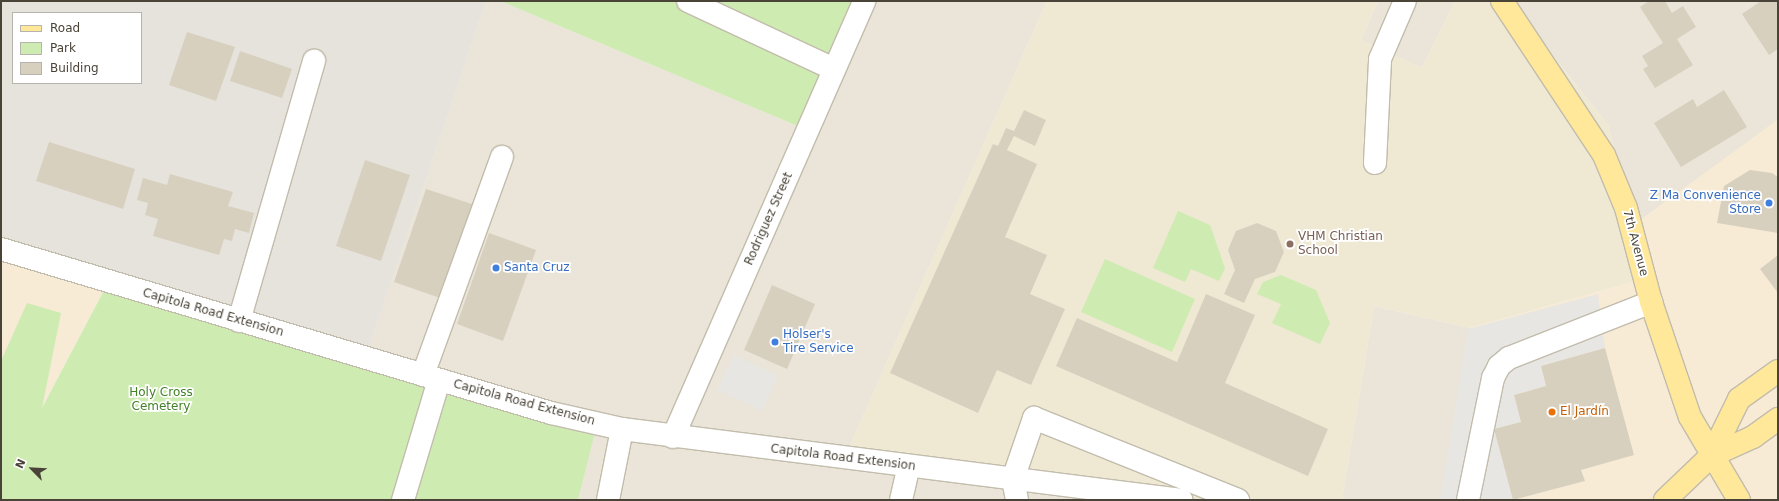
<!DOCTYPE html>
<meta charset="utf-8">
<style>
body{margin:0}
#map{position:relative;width:1779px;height:501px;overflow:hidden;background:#f6f3eb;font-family:"DejaVu Sans",sans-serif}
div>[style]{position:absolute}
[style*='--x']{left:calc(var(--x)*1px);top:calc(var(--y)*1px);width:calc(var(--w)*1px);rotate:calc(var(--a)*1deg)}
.residential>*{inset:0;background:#eae5d8}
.commercial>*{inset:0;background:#f7ebd6}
.industrial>*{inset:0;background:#e6e2dc}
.education>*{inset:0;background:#efe9d4}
.green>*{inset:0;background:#ceebb2}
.parking>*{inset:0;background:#e7e6e2}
.building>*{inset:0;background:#d8d0bf}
.roads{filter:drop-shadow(1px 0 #c2bcac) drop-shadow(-1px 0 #c2bcac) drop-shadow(0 1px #c2bcac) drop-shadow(0 -1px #c2bcac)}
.minor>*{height:22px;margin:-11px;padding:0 11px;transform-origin:11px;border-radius:11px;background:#fff}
.major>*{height:22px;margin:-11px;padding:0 11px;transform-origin:11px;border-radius:11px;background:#ffe89a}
.dots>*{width:11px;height:11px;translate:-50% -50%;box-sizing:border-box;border:2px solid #fff;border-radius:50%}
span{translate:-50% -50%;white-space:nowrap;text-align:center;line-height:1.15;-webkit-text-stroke:3.5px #fff;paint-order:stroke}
.shop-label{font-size:12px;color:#366cbe}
.right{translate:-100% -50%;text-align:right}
.left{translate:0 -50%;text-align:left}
.street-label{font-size:12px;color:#4a4438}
.education-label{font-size:12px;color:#785e54}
.park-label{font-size:12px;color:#448028}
.food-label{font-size:12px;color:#c56008}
.frame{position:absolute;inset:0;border:2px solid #4a4438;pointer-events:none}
.legend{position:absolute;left:12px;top:12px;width:130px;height:72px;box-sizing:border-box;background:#fff;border:1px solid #b7b4af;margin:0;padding:5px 7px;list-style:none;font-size:12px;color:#4a4438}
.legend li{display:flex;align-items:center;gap:8px;height:20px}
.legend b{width:20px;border:1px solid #b7b4af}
.north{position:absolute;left:12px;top:449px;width:40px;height:40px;-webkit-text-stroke:3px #fff;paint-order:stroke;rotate:294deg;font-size:11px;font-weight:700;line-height:16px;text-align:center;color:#4a4438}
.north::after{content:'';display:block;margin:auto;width:14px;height:18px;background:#4a4438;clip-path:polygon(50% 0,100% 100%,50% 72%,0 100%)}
</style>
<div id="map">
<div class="residential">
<i style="clip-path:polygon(486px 1px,500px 1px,807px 130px,864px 1px,1047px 1px,844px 459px,1179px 500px,578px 500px,597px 420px,367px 353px)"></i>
<i style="clip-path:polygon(1378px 1px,1455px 1px,1422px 68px,1361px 40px)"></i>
<i style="clip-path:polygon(1510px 1px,1778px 1px,1778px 121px,1635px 224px,1608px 125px)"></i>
<i style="clip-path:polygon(1374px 306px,1470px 328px,1442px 500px,1342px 500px)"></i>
</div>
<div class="commercial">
<i style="clip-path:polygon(1777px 120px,1778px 500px,1442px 500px,1470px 328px,1649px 277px,1635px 224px)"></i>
<i style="clip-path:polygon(1px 248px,110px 279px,1px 485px)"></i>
</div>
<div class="industrial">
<i style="clip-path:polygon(evenodd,1px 1px,486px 1px,367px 353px,1px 248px,1px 1px,13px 13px,141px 13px,141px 83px,13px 83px,13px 13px)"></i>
</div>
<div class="education">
<i style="clip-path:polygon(1047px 1px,1378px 1px,1361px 40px,1422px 68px,1455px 1px,1510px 1px,1608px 125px,1649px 277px,1470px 328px,1374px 306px,1342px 500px,1177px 500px,844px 459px)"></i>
</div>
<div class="green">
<i style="clip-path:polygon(500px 1px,864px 1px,807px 130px)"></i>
<i style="clip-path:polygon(1178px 211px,1210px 225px,1225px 268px,1219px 281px,1191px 269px,1185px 282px,1153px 268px)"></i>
<i style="clip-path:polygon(1105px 259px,1195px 299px,1172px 352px,1081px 312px)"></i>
<i style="clip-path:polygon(1281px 275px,1316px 290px,1330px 323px,1320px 344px,1272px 323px,1281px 304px,1257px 294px,1263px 282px)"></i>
<i style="clip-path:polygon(110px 279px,598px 420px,578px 500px,1px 500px,1px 361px,27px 303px,61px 313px,42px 408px)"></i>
</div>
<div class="parking">
<i style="clip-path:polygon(1598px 294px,1605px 348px,1541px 366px,1546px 386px,1514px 395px,1521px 422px,1494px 429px,1513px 500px,1440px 500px,1468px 329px)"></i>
<i style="clip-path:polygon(734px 355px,778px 376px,762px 411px,717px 390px)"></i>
</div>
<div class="building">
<i style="clip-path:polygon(1649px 1px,1665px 1px,1672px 13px,1683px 6px,1696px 27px,1677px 39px,1693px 65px,1655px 88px,1643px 69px,1648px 66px,1642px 56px,1663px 43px,1640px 7px)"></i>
<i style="clip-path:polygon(1761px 1px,1778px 1px,1778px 49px,1769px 55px,1742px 14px)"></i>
<i style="clip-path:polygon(187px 32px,235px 47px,216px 101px,169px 85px)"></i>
<i style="clip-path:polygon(240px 51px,292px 69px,282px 98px,230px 81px)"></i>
<i style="clip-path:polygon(1724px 90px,1747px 127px,1681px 167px,1654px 123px,1693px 99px,1697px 107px)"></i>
<i style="clip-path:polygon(1024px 110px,1046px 120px,1035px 146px,1014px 136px,1007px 150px,1037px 164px,1005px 237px,1047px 255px,1030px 294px,1065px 309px,1031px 385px,997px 370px,978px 413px,890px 373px,993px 144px,998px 146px,1006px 128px,1014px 131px)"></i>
<i style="clip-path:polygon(49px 142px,135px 169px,123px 209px,36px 181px)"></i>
<i style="clip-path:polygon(365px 160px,410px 175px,381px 261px,336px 246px)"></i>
<i style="clip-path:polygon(1750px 170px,1772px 173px,1778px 177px,1778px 233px,1717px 223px,1724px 186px)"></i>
<i style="clip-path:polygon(170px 174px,233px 192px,228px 206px,254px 213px,249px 233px,235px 229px,232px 241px,224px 239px,219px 255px,153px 236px,158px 219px,145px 215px,148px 203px,137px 200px,143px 178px,167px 185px)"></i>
<i style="clip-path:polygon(426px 189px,475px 205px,443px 299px,394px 282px)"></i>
<i style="clip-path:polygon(1257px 223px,1276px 231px,1284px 252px,1275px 272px,1255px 279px,1244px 303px,1224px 294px,1235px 270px,1228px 250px,1236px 231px)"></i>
<i style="clip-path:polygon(489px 233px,536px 250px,503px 341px,457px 324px)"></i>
<i style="clip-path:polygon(1778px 255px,1778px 293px,1760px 269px)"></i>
<i style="clip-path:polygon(772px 285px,815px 304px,787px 369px,744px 350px)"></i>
<i style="clip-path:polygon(1206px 294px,1255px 315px,1225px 383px,1328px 429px,1308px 476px,1056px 366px,1077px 318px,1177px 362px)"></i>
<i style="clip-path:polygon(1605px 348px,1634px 455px,1581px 470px,1585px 481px,1513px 500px,1494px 429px,1521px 422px,1514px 395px,1546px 386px,1541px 366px)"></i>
</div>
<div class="roads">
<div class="minor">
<i style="--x:688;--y:1;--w:161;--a:25"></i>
<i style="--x:1375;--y:163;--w:104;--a:-87.2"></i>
<i style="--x:1380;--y:59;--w:63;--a:-66.7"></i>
<i style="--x:1;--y:249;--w:574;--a:16.6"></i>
<i style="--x:551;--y:413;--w:73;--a:12.7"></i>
<i style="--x:622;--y:429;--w:564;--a:7.23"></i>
<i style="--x:239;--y:321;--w:271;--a:-73.9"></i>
<i style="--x:423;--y:375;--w:232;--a:-70.1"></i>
<i style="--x:673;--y:437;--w:476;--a:-66.3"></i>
<i style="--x:403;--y:500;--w:125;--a:-73.3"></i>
<i style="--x:608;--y:500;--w:72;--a:-78.8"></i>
<i style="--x:901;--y:500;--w:35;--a:-77"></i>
<i style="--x:1017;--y:500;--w:21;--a:-101"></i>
<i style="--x:1013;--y:479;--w:65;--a:-71"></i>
<i style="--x:1034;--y:418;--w:220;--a:21.9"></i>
<i style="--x:1468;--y:500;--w:125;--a:-78.4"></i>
<i style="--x:1493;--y:378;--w:13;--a:-63"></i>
<i style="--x:1499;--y:366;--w:13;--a:-39"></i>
<i style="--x:1509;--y:358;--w:153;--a:-21.5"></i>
</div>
<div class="major">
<i style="--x:1502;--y:1;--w:185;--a:56.5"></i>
<i style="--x:1604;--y:155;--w:57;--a:67.5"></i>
<i style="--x:1626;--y:208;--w:97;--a:75.1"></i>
<i style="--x:1651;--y:302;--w:121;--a:71.3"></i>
<i style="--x:1690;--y:417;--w:96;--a:59.4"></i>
<i style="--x:1711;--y:456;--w:46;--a:-24.3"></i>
<i style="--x:1753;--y:437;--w:31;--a:-36"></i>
<i style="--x:1665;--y:500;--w:64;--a:-43.7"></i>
<i style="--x:1711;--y:456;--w:64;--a:-63.8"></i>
<i style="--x:1739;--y:399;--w:48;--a:-35.7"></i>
</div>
</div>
<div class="dots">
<i style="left:1769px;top:203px;background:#3f7fe0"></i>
<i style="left:1290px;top:244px;background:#8d6e63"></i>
<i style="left:496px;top:268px;background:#3f7fe0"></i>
<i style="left:775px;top:342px;background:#3f7fe0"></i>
<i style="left:1552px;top:412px;background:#e8710a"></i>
</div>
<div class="shop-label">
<span class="right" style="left:1761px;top:203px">Z Ma Convenience<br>Store</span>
<span class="left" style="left:504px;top:268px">Santa Cruz</span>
<span class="left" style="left:783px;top:342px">Holser's<br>Tire Service</span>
</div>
<div class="street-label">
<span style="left:769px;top:219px;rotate:-66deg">Rodriguez Street</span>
<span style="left:1635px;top:243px;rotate:75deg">7th Avenue</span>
<span style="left:213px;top:313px;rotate:16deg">Capitola Road Extension</span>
<span style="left:524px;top:403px;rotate:15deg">Capitola Road Extension</span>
<span style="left:843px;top:458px;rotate:7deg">Capitola Road Extension</span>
</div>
<div class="education-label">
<span class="left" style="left:1298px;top:244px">VHM Christian<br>School</span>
</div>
<div class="park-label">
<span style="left:161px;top:400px">Holy Cross<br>Cemetery</span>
</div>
<div class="food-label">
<span class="left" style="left:1560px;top:412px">El Jardín</span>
</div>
<div class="frame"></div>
<ul class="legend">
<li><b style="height:5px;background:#ffe89a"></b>Road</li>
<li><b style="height:11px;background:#ceebb2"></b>Park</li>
<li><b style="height:11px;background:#d8d0bf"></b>Building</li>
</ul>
<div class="north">N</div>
</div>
